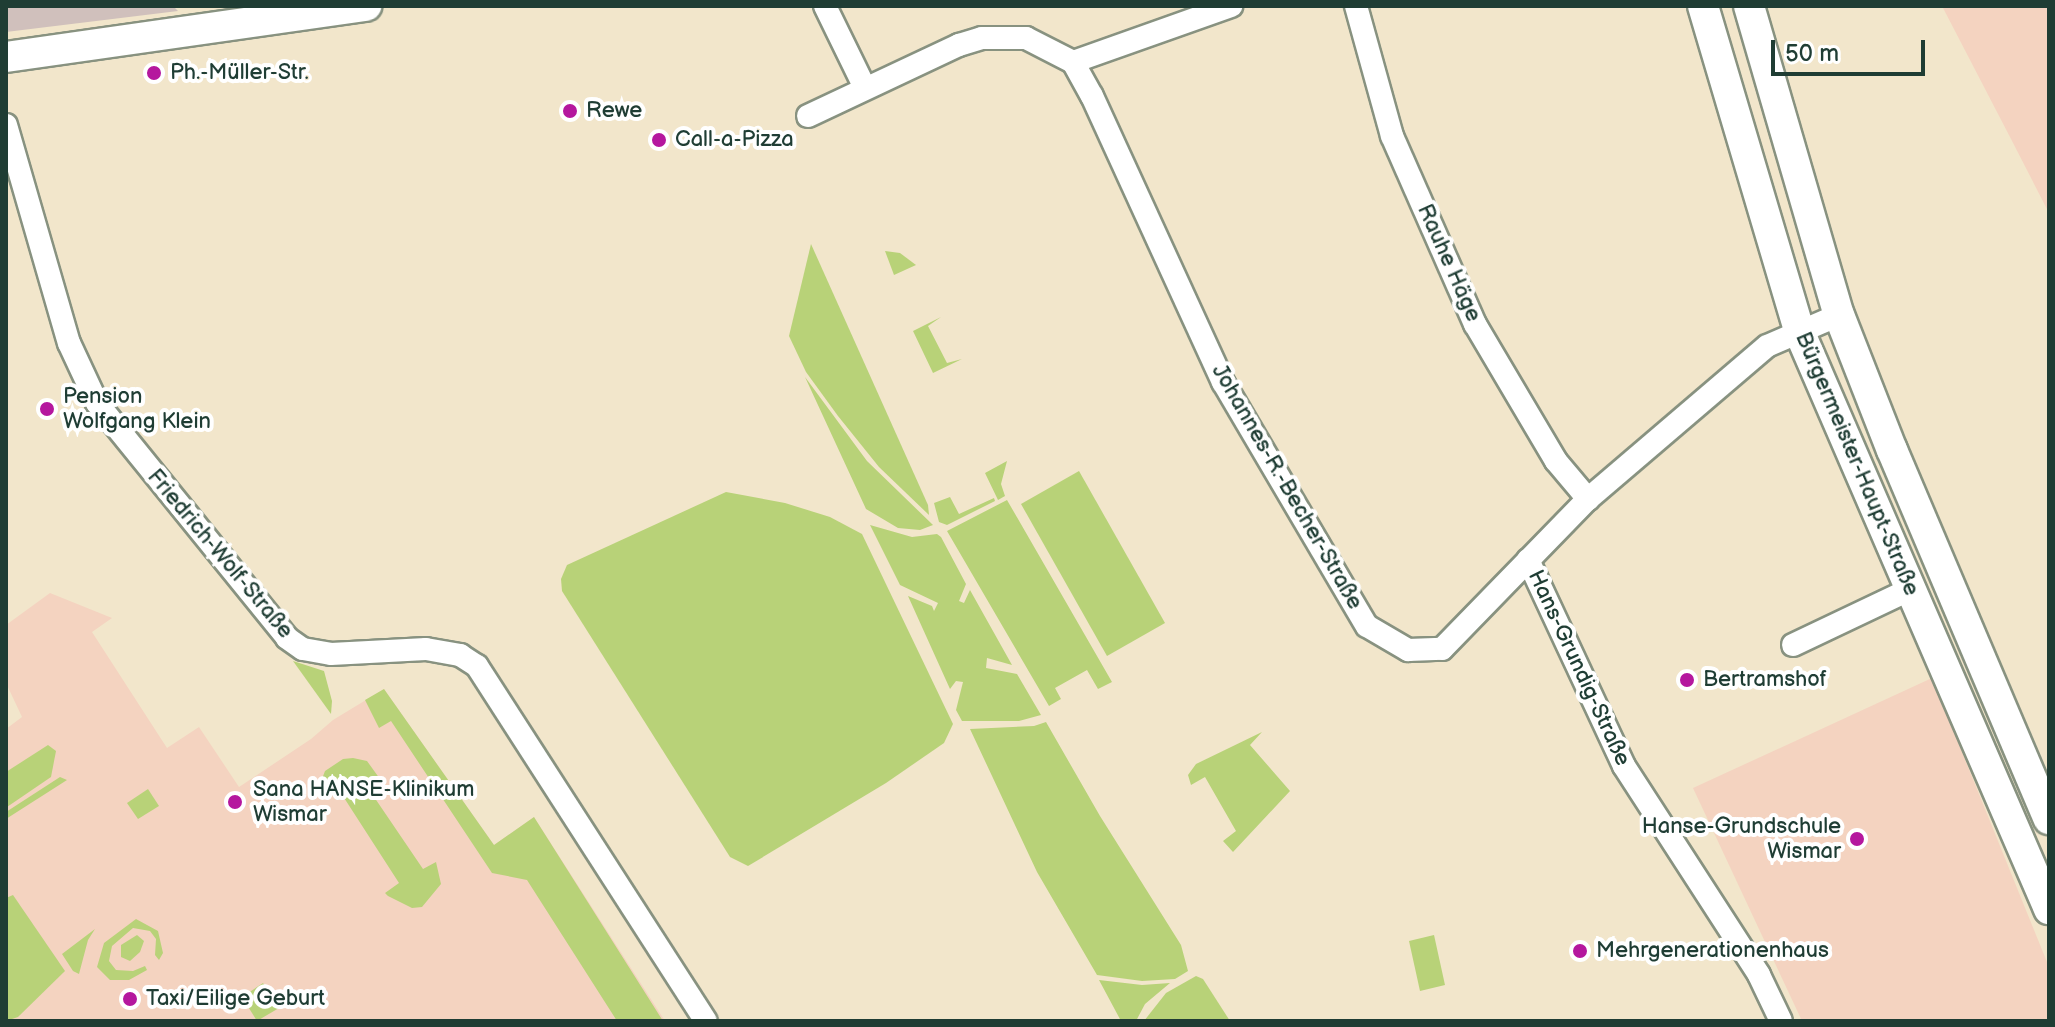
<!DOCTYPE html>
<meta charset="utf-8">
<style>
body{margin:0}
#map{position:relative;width:2055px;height:1027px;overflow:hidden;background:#f2e6cb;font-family:"Balsamiq Sans",sans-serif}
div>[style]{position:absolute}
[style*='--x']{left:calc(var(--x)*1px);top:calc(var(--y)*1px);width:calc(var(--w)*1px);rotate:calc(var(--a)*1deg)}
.built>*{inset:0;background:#f4d3c0}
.industrial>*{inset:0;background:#d0c0bc}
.green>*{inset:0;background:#b8d278}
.roads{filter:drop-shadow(2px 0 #889280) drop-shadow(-2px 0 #889280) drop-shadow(0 2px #889280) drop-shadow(0 -2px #889280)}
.street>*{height:22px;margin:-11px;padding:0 11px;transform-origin:11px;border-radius:11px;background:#fff}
.secondary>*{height:30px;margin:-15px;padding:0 15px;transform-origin:15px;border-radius:15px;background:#fff}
.dots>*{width:22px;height:22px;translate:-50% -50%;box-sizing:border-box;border:4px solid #fff;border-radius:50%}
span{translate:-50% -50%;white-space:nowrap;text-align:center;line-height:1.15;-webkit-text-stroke:8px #fff;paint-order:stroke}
.poi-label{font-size:22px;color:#1f3d34}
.left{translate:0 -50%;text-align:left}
.right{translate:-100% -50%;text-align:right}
.street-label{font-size:22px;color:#1f3d34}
.frame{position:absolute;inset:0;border:8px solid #1f3d34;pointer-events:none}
.scale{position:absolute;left:1771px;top:40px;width:154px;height:36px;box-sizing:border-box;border:4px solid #1f3d34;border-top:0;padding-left:10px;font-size:24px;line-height:28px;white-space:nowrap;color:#1f3d34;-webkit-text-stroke:6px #fff;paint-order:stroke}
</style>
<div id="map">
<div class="built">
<i style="clip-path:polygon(1942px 6px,2049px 6px,2049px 213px,2011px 139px)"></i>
<i style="clip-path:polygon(50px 593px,112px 618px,92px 632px,167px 748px,199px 727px,239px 787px,311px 739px,333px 720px,384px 689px,494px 845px,534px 817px,665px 1021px,6px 1021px,6px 729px,22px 717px,6px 683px,6px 625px)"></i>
<i style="clip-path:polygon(1932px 678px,2049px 967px,2049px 1021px,1802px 1021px,1693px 788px)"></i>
</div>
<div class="industrial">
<i style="clip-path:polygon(6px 6px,173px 6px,178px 11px,6px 32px)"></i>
</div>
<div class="green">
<i style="clip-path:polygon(811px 244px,928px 505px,929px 515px,879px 467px,838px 416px,806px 372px,789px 336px)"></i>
<i style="clip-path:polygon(885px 251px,900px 253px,916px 265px,894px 275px)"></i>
<i style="clip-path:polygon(941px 317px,928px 326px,947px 363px,962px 359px,933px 373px,913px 331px)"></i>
<i style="clip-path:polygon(805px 377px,867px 461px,933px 525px,920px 530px,898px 528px,866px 509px)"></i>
<i style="clip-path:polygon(1007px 461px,1001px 484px,1005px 496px,998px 500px,985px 473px)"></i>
<i style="clip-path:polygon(1079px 471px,1165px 623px,1107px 656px,1021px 504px)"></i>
<i style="clip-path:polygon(726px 492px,785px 503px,830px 517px,862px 534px,953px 724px,944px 743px,886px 783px,748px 866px,730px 857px,562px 591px,561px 579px,567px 565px)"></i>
<i style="clip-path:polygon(950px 497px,959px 514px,994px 498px,995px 501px,947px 525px,939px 522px,934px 503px)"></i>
<i style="clip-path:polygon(1007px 500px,1112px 682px,1098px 689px,1087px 670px,1055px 688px,1061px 699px,1049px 706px,947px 531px)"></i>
<i style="clip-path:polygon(870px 525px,912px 537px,937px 534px,941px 537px,966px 584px,959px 601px,964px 603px,970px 590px,1012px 665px,987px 658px,986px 668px,1017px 674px,1041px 715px,1019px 721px,962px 721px,956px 710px,963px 682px,956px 681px,950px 689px,908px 596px,932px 606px,934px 611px,938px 603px,900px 585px)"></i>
<i style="clip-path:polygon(293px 661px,324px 671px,332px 701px,331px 714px)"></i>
<i style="clip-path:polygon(384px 689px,494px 845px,534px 817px,663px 1021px,617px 1021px,527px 880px,492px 873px,391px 721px,379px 728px,365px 700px)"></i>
<i style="clip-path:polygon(1046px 722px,1100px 816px,1181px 945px,1188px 971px,1175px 979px,1142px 981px,1097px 975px,1037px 872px,970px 729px,1034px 726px)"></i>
<i style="clip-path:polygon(1262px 732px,1250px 745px,1290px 791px,1233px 852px,1223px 841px,1236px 831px,1205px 777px,1191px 785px,1188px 775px,1196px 764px)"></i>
<i style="clip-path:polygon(48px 745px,56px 751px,51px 777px,7px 807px,6px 772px)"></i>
<i style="clip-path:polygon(353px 758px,367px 761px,380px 779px,368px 788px,423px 869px,436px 862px,441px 884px,422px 907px,412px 908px,388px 896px,385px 893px,399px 883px,339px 790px,325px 798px,321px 793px,319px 787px,325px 771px,343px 759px)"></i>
<i style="clip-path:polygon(60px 777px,67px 780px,6px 819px,6px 812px)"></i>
<i style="clip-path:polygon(148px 789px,159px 806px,138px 819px,127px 803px)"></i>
<i style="clip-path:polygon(13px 895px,65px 971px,18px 1017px,6px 1021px,6px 898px)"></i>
<i style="clip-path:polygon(136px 919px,158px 931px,163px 953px,159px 960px,155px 955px,156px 939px,150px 931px,133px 928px,112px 946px,109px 961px,116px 970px,133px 971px,145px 966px,147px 970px,129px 980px,110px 980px,97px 967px,104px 943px)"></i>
<i style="clip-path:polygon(95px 929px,88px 940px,79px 974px,73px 971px,62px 954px)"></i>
<i style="clip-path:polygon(137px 935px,144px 941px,140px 952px,130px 961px,121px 957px,121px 945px)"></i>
<i style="clip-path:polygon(1434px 935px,1445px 985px,1420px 991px,1409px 941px)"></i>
<i style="clip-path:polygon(1196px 976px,1203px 979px,1230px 1021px,1144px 1021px,1166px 993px)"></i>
<i style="clip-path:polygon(1099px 980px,1142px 985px,1170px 983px,1145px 1004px,1136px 1021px,1121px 1021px)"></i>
<i style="clip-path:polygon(263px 983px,279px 1008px,257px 1021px,242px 997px)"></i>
</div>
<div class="roads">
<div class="street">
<i style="--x:825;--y:6;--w:91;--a:64"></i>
<i style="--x:1356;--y:6;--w:135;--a:74.5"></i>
<i style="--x:1392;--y:136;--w:206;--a:66.2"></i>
<i style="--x:1475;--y:324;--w:159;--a:59.4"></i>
<i style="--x:1556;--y:461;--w:50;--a:49.9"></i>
<i style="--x:1073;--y:62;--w:168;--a:-19.5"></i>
<i style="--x:808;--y:116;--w:167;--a:-25.2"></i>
<i style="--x:959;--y:45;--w:24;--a:-17"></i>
<i style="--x:982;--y:38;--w:44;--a:0"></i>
<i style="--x:1026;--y:38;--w:53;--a:27.1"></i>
<i style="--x:1073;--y:62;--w:39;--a:61"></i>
<i style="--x:1092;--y:96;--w:315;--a:65.4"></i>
<i style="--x:1223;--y:382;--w:283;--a:59.5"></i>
<i style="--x:1367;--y:626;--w:48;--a:30.3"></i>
<i style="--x:1408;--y:650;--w:34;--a:-2"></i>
<i style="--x:1442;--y:649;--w:209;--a:-45.8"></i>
<i style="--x:1588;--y:499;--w:235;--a:-40.5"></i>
<i style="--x:1767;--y:346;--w:78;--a:-23.3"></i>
<i style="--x:6;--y:125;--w:227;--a:73.9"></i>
<i style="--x:69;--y:343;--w:66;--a:65"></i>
<i style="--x:97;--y:403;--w:302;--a:51"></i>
<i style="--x:287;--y:638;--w:19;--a:35"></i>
<i style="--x:303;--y:649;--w:28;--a:10"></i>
<i style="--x:331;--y:654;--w:95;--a:-3"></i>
<i style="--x:426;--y:649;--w:35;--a:10"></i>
<i style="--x:460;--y:655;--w:20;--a:33"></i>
<i style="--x:477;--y:666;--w:422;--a:57.2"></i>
<i style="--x:1528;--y:560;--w:227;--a:65"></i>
<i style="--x:1624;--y:766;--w:249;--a:57.1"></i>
<i style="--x:1759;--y:975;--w:51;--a:64.4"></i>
<i style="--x:1793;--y:645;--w:131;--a:-25.4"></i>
</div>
<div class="secondary">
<i style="--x:1703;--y:6;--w:339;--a:73.5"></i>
<i style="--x:1799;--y:331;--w:630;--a:66.61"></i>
<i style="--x:1749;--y:6;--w:322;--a:73.8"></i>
<i style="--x:1839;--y:315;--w:145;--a:68.6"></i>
<i style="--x:1892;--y:450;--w:401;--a:67"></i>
<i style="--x:6;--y:57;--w:364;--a:-8.1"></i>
</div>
</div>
<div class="dots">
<i style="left:154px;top:73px;background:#b5179e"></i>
<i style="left:570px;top:111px;background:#b5179e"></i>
<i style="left:659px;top:140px;background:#b5179e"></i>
<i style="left:47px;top:409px;background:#b5179e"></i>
<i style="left:1687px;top:680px;background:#b5179e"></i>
<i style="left:235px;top:802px;background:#b5179e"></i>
<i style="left:1857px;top:839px;background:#b5179e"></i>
<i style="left:1580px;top:951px;background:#b5179e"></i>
<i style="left:130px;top:999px;background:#b5179e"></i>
</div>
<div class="poi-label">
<span class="left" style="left:170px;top:73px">Ph.-Müller-Str.</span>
<span class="left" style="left:586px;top:111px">Rewe</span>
<span class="left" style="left:675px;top:140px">Call-a-Pizza</span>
<span class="left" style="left:63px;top:409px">Pension<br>Wolfgang Klein</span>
<span class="left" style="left:1703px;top:680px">Bertramshof</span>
<span class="left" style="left:253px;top:802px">Sana HANSE-Klinikum<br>Wismar</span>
<span class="right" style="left:1841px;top:839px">Hanse-Grundschule<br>Wismar</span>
<span class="left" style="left:1596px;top:951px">Mehrgenerationenhaus</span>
<span class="left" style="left:146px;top:999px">Taxi/Eilige Geburt</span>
</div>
<div class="street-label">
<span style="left:1449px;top:263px;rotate:66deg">Rauhe Häge</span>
<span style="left:1857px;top:464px;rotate:67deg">Bürgermeister-Haupt-Straße</span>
<span style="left:1287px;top:487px;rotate:60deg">Johannes-R.-Becher-Straße</span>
<span style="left:220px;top:554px;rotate:50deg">Friedrich-Wolf-Straße</span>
<span style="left:1579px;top:668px;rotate:65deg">Hans-Grundig-Straße</span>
</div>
<div class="frame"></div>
<div class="scale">50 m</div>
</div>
